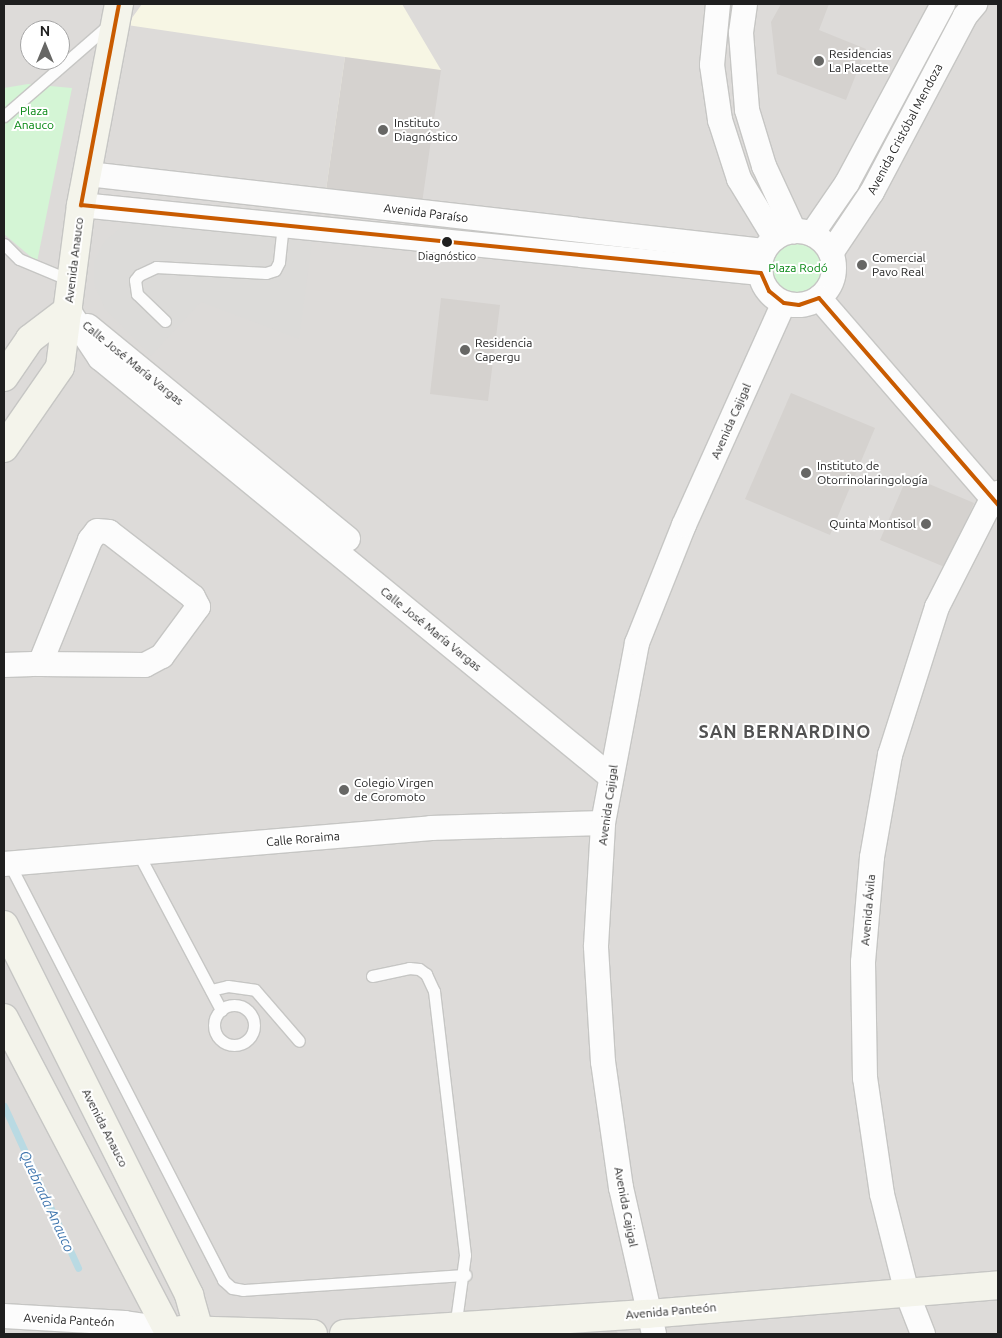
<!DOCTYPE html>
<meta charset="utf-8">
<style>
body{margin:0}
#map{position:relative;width:1002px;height:1338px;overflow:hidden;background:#eeece8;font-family:Ubuntu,sans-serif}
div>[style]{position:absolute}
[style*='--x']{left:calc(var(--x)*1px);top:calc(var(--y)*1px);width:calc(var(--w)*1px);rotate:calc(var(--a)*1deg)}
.residential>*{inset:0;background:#dddbd9}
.education>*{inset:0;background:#f7f6e4}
.religious>*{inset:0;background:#dcdbd9}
.park>*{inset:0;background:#d4f5d5}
.round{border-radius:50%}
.stream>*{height:7px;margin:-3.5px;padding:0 3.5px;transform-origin:3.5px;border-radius:3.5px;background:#b9dae3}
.building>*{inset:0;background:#d5d2cf}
.roads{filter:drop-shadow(1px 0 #c6c6c4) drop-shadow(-1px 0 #c6c6c4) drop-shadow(0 1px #c6c6c4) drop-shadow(0 -1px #c6c6c4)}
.service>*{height:11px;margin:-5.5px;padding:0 5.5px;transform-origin:5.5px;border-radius:5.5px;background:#fcfcfc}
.service>.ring{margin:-5.5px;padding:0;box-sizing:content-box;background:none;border:11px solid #fcfcfc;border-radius:50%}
.minor>*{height:24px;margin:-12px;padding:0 12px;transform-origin:12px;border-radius:12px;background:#fcfcfc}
.minor>.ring{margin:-12px;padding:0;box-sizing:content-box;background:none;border:24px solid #fcfcfc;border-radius:50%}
.secondary>*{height:28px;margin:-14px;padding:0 14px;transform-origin:14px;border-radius:14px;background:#f4f4eb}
.bus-1>*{height:4px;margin:-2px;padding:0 2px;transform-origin:2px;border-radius:2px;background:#c95b00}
.dots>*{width:14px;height:14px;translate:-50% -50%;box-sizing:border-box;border:2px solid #fff;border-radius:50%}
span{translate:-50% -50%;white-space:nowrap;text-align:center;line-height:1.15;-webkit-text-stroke:4px #fff;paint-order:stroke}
.bus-label{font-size:11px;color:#1f1f1f}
.poi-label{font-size:12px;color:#1f1f1f}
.left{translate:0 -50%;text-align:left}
.right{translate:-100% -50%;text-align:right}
.park-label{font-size:12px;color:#048711}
.street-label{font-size:12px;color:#1f1f1f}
.water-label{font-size:14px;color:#4177af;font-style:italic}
.district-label{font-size:18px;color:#525252;font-weight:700;letter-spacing:1px}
.frame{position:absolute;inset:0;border:5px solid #1f1f1f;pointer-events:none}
.north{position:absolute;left:20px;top:20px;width:50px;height:50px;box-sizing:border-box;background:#fff;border:1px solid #a5a5a5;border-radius:50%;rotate:0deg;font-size:14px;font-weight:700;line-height:20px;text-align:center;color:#1f1f1f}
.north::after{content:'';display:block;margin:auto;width:18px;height:22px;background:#676765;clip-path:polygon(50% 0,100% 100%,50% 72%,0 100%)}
</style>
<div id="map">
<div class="residential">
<i style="clip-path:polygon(evenodd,4px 4px,998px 4px,998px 1334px,4px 1334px,4px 4px,30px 30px,60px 30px,60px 60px,30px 60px,30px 30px)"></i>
</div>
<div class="education">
<i style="clip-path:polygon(142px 4px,402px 4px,441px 70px,326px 190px,345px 57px,127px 25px)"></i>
</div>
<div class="religious">
<i style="clip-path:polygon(147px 218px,313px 235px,299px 339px,201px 302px,151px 356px,105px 309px,94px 284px,94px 261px,104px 242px,121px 227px)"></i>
</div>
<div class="park">
<i style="clip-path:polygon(28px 84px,72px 88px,37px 262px,4px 234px,4px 88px)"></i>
<i class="round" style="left:766px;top:236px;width:64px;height:64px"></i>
</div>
<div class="stream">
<i style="--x:4;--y:1106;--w:178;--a:65.4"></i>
</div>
<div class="building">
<i style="clip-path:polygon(781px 4px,829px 4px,819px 30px,866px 49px,846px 100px,777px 74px,771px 22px)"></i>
<i style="clip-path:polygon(345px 57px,441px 70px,422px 203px,326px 190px)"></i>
<i style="clip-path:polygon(441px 298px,500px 305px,488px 401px,430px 394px)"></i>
<i style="clip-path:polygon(791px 393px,875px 428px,830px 535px,745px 499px)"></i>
<i style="clip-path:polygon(908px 475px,974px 503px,947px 568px,880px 540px)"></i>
<i style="clip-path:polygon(617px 1331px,618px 1334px,598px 1334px,597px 1333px)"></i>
</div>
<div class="roads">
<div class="service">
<i style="--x:4;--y:116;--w:143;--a:-41"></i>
<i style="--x:4;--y:244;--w:21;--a:45"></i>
<i style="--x:19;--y:259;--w:57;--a:22.5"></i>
<i style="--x:165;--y:321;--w:39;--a:-136"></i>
<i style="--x:137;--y:294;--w:14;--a:-98"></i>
<i style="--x:135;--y:280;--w:6;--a:-51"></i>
<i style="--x:139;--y:275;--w:19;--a:-25"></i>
<i style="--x:156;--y:267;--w:110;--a:3.1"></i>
<i style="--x:266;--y:273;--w:9;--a:-18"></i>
<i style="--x:275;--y:270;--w:9;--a:-63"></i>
<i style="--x:279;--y:262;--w:37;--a:-84"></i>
<i style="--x:138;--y:853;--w:178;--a:62.1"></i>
<i style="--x:9;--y:863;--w:469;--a:62.8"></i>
<i style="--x:223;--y:1280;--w:12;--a:42"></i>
<i style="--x:232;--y:1288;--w:11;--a:10"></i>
<i style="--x:243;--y:1290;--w:223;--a:-3.9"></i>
<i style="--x:372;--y:976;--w:38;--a:-12"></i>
<i style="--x:409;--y:968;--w:10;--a:6"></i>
<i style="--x:419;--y:969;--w:9;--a:36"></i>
<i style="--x:426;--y:974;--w:19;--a:65"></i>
<i style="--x:434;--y:991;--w:266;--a:83.3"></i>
<i style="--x:465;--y:1255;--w:74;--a:97.8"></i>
<i style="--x:211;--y:990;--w:17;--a:-13"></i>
<i style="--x:228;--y:986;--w:27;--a:8"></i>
<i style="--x:255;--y:990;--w:67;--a:49.2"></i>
<i class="ring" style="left:214px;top:1005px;width:29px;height:29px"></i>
</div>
<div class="minor">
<i style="--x:718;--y:4;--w:61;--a:95.6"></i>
<i style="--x:712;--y:65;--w:56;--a:81.7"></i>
<i style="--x:720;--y:120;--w:62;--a:72.1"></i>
<i style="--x:739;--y:179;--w:69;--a:58.6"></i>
<i style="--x:745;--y:4;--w:29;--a:98"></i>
<i style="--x:741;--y:33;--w:77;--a:85.5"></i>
<i style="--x:747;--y:110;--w:59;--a:73.1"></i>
<i style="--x:764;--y:166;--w:72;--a:65.2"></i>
<i style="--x:88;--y:174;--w:680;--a:6.5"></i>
<i style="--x:81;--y:205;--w:683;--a:5.71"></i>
<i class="ring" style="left:760px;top:231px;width:50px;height:50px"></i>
<i style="--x:812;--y:234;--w:62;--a:-55.5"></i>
<i style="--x:847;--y:183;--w:203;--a:-61.8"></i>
<i style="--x:831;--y:253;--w:73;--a:-56.1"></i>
<i style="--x:872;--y:192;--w:199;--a:-62.1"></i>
<i style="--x:965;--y:16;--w:16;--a:-50"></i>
<i style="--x:819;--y:298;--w:274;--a:49.1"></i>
<i style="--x:68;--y:310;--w:58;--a:56.3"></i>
<i style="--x:100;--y:358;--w:661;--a:39.35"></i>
<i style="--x:88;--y:326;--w:336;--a:39.3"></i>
<i style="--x:4;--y:665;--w:36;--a:-2"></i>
<i style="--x:40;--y:664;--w:134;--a:-68"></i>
<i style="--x:90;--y:540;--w:11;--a:-52"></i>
<i style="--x:97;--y:531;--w:12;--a:5"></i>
<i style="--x:109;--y:532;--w:106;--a:37.7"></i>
<i style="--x:193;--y:597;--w:11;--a:63"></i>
<i style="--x:198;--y:607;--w:61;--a:126.3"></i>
<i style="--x:162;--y:656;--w:19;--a:152"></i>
<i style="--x:145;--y:665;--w:105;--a:-179.5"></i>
<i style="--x:4;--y:864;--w:429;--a:-4.8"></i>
<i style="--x:431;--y:828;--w:172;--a:-1.7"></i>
<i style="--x:4;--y:1316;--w:121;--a:3.3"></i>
<i style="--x:125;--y:1323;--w:40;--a:8.5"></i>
<i style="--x:654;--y:1334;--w:150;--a:-102.7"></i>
<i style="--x:621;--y:1188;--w:127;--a:-98.1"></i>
<i style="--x:603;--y:1062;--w:116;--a:-93.5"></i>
<i style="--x:596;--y:946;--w:123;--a:-86.7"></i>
<i style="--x:603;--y:823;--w:183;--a:-79.3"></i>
<i style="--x:637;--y:643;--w:127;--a:-68.3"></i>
<i style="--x:684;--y:525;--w:243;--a:-65.8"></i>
<i style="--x:923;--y:1334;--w:44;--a:-111.3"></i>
<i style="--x:907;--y:1293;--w:102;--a:-104.2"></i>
<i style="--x:882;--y:1194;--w:117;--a:-98.3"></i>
<i style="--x:865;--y:1078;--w:116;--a:-91"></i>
<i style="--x:863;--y:962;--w:105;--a:-85.1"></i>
<i style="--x:872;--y:857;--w:104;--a:-80"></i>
<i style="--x:890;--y:755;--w:155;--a:-72.4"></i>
<i style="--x:937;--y:607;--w:119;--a:-63"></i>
<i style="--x:991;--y:501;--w:11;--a:-49"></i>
</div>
<div class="secondary">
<i style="--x:4;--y:377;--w:46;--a:-55.6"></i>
<i style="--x:30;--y:339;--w:48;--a:-37.3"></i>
<i style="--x:4;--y:448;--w:98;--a:-55.3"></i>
<i style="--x:60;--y:367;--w:163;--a:-82.6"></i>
<i style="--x:81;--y:205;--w:205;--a:-79.3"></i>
<i style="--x:4;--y:925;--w:414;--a:63.4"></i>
<i style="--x:189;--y:1295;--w:41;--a:74.2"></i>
<i style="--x:4;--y:1018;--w:357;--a:62.3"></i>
<i style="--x:181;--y:1330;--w:132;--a:1.7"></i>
<i style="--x:344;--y:1334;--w:305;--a:-3.8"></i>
<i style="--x:648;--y:1314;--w:351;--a:-4.7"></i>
</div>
</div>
<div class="bus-1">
<i style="--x:119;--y:4;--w:205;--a:100.7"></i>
<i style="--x:81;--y:205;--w:683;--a:5.71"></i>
<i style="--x:761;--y:273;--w:20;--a:66"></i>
<i style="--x:769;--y:291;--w:19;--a:39"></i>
<i style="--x:784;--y:303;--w:15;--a:8"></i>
<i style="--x:799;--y:305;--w:21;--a:-19"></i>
<i style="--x:819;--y:298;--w:274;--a:49.1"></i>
</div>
<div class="dots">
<i style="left:819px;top:61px;background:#676765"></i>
<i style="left:383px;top:130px;background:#676765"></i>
<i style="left:447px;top:242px;background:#1f1f1f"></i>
<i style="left:862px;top:265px;background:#676765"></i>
<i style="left:465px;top:350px;background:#676765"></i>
<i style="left:806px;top:473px;background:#676765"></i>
<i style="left:926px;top:524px;background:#676765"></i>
<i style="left:344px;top:790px;background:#676765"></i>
</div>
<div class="bus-label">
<span style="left:447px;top:256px">Diagnóstico</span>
</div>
<div class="poi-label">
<span class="left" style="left:829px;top:61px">Residencias<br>La Placette</span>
<span class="left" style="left:394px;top:130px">Instituto<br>Diagnóstico</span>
<span class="left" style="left:872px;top:265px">Comercial<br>Pavo Real</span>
<span class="left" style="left:475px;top:350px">Residencia<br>Capergu</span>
<span class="left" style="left:817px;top:473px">Instituto de<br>Otorrinolaringología</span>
<span class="right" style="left:916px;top:524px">Quinta Montisol</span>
<span class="left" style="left:354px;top:790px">Colegio Virgen<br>de Coromoto</span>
</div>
<div class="park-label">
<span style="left:34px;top:118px">Plaza<br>Anauco</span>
<span style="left:798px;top:268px">Plaza Rodó</span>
</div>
<div class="street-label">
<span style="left:905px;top:129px;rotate:-62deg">Avenida Cristóbal Mendoza</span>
<span style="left:426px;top:213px;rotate:7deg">Avenida Paraíso</span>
<span style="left:74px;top:260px;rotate:-83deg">Avenida Anauco</span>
<span style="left:133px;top:363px;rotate:39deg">Calle José María Vargas</span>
<span style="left:731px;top:421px;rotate:-66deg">Avenida Cajigal</span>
<span style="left:431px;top:629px;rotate:39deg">Calle José María Vargas</span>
<span style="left:608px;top:805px;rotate:-82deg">Avenida Cajigal</span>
<span style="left:303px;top:839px;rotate:-5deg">Calle Roraima</span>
<span style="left:868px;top:910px;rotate:-85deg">Avenida Ávila</span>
<span style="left:105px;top:1128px;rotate:63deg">Avenida Anauco</span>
<span style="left:626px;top:1207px;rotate:79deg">Avenida Cajigal</span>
<span style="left:671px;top:1311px;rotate:-5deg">Avenida Panteón</span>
<span style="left:69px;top:1320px;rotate:3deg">Avenida Panteón</span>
</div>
<div class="water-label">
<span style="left:47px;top:1201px;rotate:65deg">Quebrada Anauco</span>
</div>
<div class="district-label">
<span style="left:785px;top:731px">SAN BERNARDINO</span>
</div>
<div class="frame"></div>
<div class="north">N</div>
</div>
